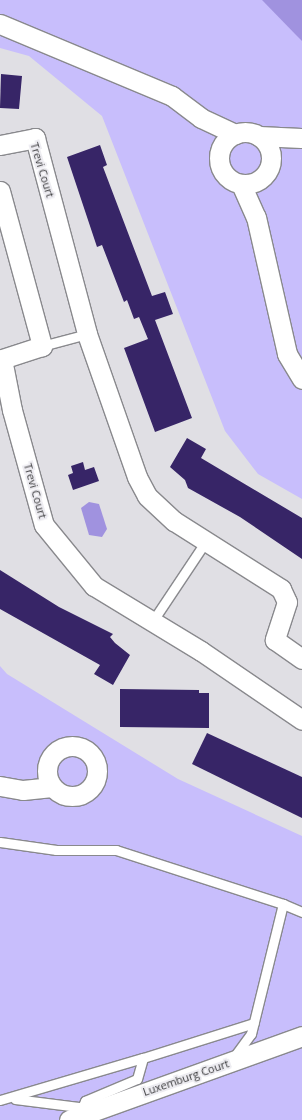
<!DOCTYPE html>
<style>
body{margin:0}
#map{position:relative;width:302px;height:1120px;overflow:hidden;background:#e0dfe4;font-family:"Open Sans",sans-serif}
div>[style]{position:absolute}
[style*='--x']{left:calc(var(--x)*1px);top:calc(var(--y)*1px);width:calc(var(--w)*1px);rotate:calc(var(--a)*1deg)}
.green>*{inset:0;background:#c8befc}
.water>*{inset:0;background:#a092df}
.building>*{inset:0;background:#372567}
.roads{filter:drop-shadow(1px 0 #89898d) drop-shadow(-1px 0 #89898d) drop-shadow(0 1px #89898d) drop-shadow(0 -1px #89898d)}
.service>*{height:9px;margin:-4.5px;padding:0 4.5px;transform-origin:4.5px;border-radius:4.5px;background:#fff}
.minor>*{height:19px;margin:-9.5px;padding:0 9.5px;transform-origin:9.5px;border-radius:9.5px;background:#fff}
.minor>.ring{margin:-9.5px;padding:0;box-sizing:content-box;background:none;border:19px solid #fff;border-radius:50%}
span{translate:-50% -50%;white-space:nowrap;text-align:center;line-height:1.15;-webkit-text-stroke:4px #edecf1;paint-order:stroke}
.street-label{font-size:11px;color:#353537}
</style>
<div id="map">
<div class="green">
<i style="clip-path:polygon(0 0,302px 0,302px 499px,258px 474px,225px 431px,102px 116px,29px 56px,0 48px)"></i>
<i style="clip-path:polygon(0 666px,7px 674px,178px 779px,302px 836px,302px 1120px,0 1120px)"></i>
</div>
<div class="water">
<i style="clip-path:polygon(262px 0,302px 0,302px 41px,297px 36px)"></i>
<i style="clip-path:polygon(89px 502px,99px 504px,107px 529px,102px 537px,89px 535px,81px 508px)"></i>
</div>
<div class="building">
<i style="clip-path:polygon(1px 74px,22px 76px,19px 109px,0 108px)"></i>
<i style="clip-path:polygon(100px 145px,107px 165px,103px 167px,152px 296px,165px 292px,173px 314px,155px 320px,192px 418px,155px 432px,124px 348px,148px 339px,139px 317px,134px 319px,127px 300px,124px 302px,102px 245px,97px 247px,67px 157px)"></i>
<i style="clip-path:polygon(187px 438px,206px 449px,201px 458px,302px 518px,302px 559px,240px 517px,188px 488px,185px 480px,170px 467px)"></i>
<i style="clip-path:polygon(83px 462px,85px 470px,94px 467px,99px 481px,73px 490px,68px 475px,73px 473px,71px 466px)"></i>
<i style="clip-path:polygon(0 570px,59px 607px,113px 634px,110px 637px,115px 643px,130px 655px,113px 685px,94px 674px,100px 665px,0 609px)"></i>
<i style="clip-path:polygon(120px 689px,199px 690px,199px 693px,209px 693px,209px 728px,120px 727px)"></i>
<i style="clip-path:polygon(207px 733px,302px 777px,302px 818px,192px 764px)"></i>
</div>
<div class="roads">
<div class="service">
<i style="--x:42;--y:346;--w:47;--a:-14.9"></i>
<i style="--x:152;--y:622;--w:97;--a:-56.3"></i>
<i style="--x:0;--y:842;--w:57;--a:8.1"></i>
<i style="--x:56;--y:850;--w:60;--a:0"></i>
<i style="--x:116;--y:850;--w:176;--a:17.9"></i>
<i style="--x:234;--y:1057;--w:29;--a:-54"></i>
<i style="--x:251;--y:1034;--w:134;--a:-76.2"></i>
<i style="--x:283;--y:904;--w:21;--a:23"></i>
<i style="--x:15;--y:1099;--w:72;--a:7.2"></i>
<i style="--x:0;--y:1100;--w:149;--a:-16.4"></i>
<i style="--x:78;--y:1115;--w:16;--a:-63"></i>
<i style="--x:85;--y:1101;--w:56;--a:-22.9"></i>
<i style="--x:137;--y:1079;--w:22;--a:-74"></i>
<i style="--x:143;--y:1058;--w:116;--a:-17.5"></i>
</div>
<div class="minor">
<i style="--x:0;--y:24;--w:186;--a:22.7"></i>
<i style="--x:172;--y:96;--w:36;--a:37"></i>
<i style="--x:201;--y:118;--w:38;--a:25"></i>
<i class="ring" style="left:219px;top:132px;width:33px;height:33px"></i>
<i style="--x:259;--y:136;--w:42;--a:2.7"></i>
<i style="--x:0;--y:145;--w:36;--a:-11"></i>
<i style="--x:35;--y:138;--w:203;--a:75.1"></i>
<i style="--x:87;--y:334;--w:151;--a:70.7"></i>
<i style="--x:137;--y:477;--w:21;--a:62"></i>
<i style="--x:147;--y:496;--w:37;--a:43"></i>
<i style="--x:174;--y:521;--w:127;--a:32.4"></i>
<i style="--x:281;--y:589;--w:14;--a:65"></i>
<i style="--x:287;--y:602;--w:40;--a:108"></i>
<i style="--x:275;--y:640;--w:33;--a:35"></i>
<i style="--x:241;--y:184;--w:36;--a:66"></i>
<i style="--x:256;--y:217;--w:140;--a:77.2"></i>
<i style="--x:287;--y:354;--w:29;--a:59"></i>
<i style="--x:0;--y:191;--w:161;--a:74.8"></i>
<i style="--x:42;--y:346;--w:42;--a:162"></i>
<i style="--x:2;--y:359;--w:52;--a:78.9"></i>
<i style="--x:12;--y:410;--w:119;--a:74.5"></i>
<i style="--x:44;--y:525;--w:79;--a:50.7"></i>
<i style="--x:94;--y:586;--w:125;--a:31.3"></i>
<i style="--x:201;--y:651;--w:122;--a:34.3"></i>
<i class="ring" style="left:47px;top:746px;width:31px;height:31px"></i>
<i style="--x:0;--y:786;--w:23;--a:10"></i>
<i style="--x:23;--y:790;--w:29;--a:-6"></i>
<i style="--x:69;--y:1120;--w:248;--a:-19.8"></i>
</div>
</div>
<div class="street-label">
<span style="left:42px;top:170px;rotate:73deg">Trevi Court</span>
<span style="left:35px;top:491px;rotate:74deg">Trevi Court</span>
<span style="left:186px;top:1078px;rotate:-19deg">Luxemburg Court</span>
</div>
</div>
